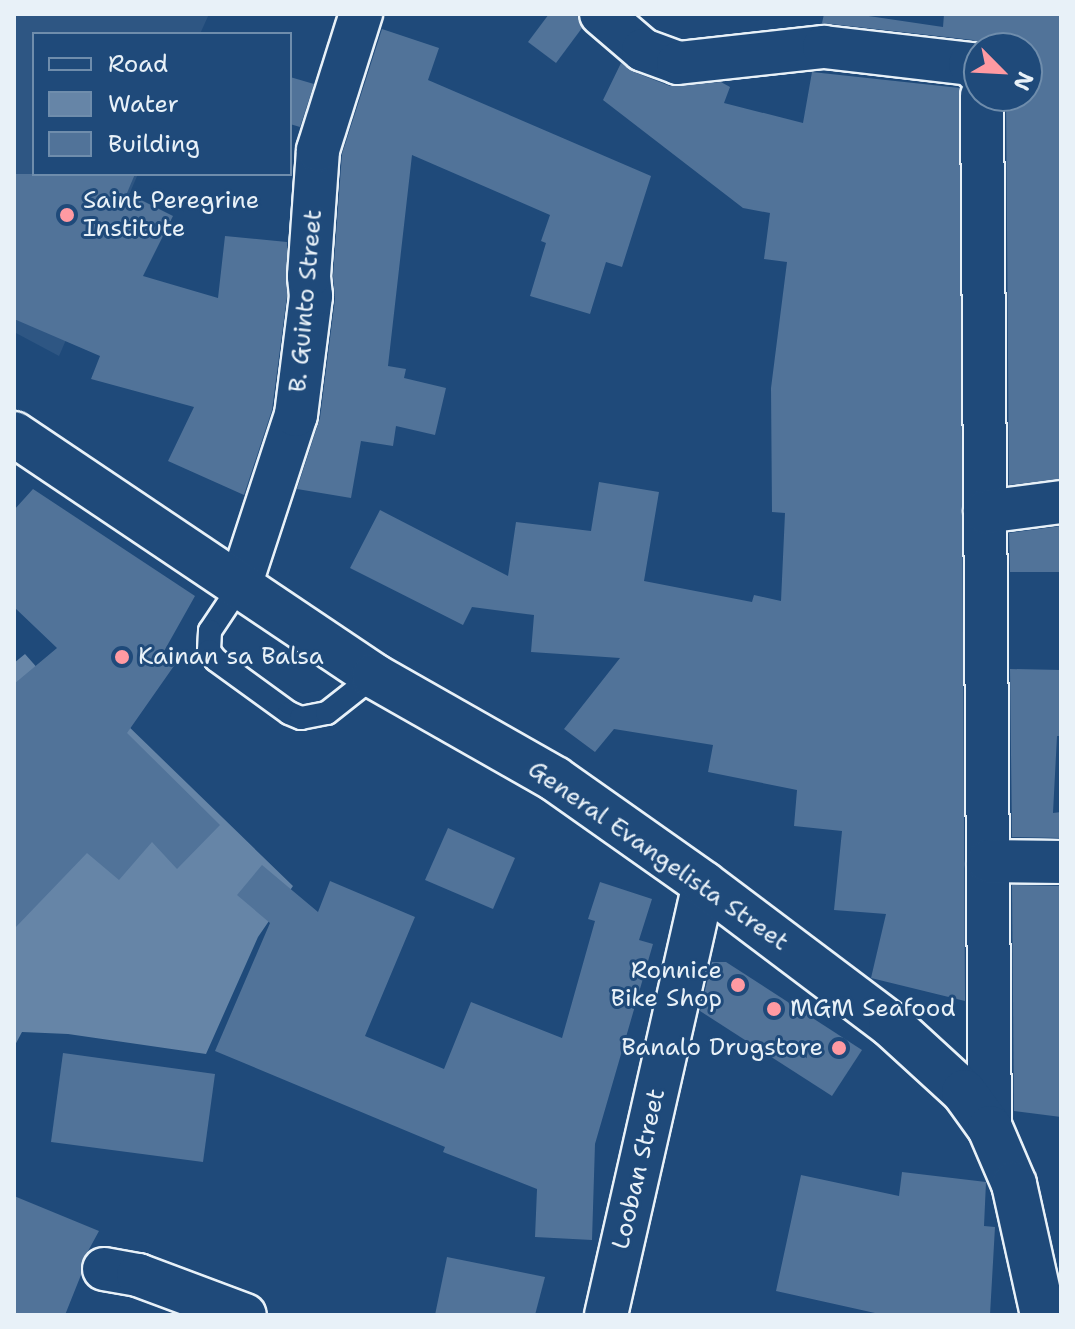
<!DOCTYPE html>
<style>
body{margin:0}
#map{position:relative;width:1075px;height:1329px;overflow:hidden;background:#1f4a7a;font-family:"Shantell Sans",sans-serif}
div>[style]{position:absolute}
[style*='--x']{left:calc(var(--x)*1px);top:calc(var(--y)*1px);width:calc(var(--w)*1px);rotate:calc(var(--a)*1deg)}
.built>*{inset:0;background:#2e5683}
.water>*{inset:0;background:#6685a7}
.building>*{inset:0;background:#517399}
.roads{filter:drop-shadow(2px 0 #e8f1f8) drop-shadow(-2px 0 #e8f1f8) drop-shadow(0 2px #e8f1f8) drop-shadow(0 -2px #e8f1f8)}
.service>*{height:22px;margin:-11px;padding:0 11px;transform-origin:11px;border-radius:11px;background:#1f4a7a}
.minor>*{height:42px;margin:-21px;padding:0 21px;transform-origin:21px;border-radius:21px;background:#1f4a7a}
.secondary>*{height:44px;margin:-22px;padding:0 22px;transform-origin:22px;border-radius:22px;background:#1f4a7a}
.dots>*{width:22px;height:22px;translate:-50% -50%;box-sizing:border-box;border:4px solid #1f4a7a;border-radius:50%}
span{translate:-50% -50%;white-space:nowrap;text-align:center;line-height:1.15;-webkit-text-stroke:6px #1f4a7a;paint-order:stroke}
.poi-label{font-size:24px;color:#e8f1f8}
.left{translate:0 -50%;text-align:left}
.right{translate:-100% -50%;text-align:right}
.street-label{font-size:24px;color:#e8f1f8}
.frame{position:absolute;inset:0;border:16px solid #e8f1f8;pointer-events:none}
.legend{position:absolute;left:32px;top:32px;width:260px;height:144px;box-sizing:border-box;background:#1f4a7a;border:2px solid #6f8dac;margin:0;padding:10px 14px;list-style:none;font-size:24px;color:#e8f1f8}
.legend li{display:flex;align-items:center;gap:16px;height:40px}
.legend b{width:40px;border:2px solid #6f8dac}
.north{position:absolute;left:963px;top:32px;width:80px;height:80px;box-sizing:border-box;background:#1f4a7a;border:2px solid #6f8dac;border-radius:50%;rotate:114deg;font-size:22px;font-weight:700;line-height:32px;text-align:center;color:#e8f1f8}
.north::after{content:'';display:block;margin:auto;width:28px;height:36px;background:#ff9aa2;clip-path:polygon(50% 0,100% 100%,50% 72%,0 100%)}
</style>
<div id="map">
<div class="built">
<i style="clip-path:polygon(14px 14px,209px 14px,200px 34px,34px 34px,34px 174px,138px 174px,59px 356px,14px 332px)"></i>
</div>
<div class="water">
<i style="clip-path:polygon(25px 654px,55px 688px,87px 686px,293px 886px,258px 937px,206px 1054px,68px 1034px,22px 1032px,14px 1047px,14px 663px)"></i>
</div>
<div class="building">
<i style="clip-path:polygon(549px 14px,578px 14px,582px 28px,556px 63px,528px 42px)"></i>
<i style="clip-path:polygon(824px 14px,855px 14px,943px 27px,944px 14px,1061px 14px,1061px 479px,1009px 485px,1006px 96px,1027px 96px,1027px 48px,988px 48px,973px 40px,822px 23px)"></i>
<i style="clip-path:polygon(382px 29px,439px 48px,428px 80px,651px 176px,622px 267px,606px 262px,590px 314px,530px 296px,546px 243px,541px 241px,550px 215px,412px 155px,388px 366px,406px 369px,404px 378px,446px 388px,435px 435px,396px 426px,393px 446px,361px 441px,351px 498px,297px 489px,320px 418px,335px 299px,333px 276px,342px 154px)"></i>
<i style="clip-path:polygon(621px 63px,634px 72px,670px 86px,721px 82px,730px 87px,724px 103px,803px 123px,812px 72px,960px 88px,965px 1001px,871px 978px,886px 914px,834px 910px,842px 831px,794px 826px,797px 790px,708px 772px,713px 745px,614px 729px,595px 752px,564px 729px,620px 658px,531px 652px,534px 615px,472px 607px,463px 625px,350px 568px,380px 510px,508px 576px,516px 522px,591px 531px,599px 482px,659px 492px,644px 581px,752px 602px,754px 595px,781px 601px,785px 513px,772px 512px,771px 388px,787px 262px,764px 259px,770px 213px,743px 208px,603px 100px)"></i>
<i style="clip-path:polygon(290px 77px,314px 84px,300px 127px,290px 124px)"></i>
<i style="clip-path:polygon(14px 174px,135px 174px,127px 193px,173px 216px,143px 276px,218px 298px,225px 236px,287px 242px,287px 296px,272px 410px,244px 495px,168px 461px,194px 407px,91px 379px,100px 356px,14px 319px)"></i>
<i style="clip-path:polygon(33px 489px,195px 596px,163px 653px,176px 663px,127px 733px,220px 825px,177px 869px,152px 842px,119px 880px,87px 853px,14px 929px,14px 684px,57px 648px,14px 607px,14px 510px)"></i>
<i style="clip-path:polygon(1061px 526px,1061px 572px,1010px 572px,1009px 533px)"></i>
<i style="clip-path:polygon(1010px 669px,1061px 670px,1061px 736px,1057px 736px,1053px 813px,1061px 812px,1061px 838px,1012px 837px)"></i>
<i style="clip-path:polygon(448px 828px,515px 858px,493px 909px,425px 880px)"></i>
<i style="clip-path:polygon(262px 865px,318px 912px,330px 881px,415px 917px,365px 1036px,444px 1069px,471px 1002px,562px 1038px,595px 921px,588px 919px,600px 882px,652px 899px,639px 940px,653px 944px,595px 1144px,592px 1240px,535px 1237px,537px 1189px,443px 1152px,445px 1147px,215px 1051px,270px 923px,237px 895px)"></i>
<i style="clip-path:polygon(1012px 885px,1061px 886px,1061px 1117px,1014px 1111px)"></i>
<i style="clip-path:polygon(712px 962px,726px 962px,862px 1050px,832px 1096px,700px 1011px)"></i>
<i style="clip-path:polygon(63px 1053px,215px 1074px,203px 1162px,51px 1142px)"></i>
<i style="clip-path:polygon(902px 1172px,986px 1182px,984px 1226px,995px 1227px,990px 1315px,875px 1313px,776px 1291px,801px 1175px,899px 1196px)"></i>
<i style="clip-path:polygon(14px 1196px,99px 1231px,81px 1264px,81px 1275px,65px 1315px,14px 1315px)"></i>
<i style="clip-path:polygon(447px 1257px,545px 1277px,535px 1315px,435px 1315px)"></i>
</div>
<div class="roads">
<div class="service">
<i style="--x:240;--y:586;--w:54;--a:123.7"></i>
<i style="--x:210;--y:631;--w:20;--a:93"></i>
<i style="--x:209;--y:651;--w:11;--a:52"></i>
<i style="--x:216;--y:660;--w:90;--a:36"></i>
<i style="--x:289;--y:713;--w:13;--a:23"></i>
<i style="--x:301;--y:718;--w:26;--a:-11"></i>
<i style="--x:327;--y:713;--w:60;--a:-38.2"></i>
</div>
<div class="minor">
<i style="--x:601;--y:14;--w:55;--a:40.6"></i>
<i style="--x:643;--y:50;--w:37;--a:20"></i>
<i style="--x:678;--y:63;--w:147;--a:-6.3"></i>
<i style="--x:824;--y:47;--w:147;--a:6.6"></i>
<i style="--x:970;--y:64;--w:13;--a:45"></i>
<i style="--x:982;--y:96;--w:1032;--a:89.56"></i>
<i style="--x:985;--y:512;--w:77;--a:-7.5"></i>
<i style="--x:240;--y:586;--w:180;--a:-71.9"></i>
<i style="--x:296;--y:415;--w:120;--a:-82.8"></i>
<i style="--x:311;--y:296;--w:20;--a:-96"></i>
<i style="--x:309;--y:276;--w:126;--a:-85.9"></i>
<i style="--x:318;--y:150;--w:143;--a:-72.5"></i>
<i style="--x:988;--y:861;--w:73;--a:0.8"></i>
<i style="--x:104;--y:1269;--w:35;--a:10"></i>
<i style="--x:138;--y:1275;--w:114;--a:20.5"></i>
<i style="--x:606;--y:1315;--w:442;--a:-77.2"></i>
</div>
<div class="secondary">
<i style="--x:14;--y:434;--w:434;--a:33.9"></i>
<i style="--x:374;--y:676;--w:208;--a:29.6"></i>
<i style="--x:555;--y:779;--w:182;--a:35.2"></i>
<i style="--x:704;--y:884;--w:234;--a:37"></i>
<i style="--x:891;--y:1025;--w:99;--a:42.5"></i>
<i style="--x:964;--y:1092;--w:44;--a:54.2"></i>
<i style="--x:990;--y:1128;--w:61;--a:66.8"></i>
<i style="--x:1014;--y:1184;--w:134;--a:77.5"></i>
</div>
</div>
<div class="dots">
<i style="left:67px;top:215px;background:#ff9aa2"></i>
<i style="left:122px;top:657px;background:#ff9aa2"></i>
<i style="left:738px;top:985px;background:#ff9aa2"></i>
<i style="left:774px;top:1009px;background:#ff9aa2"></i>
<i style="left:839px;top:1048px;background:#ff9aa2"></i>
</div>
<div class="poi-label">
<span class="left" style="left:83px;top:215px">Saint Peregrine<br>Institute</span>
<span class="left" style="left:138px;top:657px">Kainan sa Balsa</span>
<span class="right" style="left:722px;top:985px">Ronnice<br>Bike Shop</span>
<span class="left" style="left:790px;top:1009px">MGM Seafood</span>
<span class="right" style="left:823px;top:1048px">Banalo Drugstore</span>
</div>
<div class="street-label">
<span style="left:306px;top:301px;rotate:-85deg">B. Guinto Street</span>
<span style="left:658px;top:856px;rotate:35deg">General Evangelista Street</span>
<span style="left:639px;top:1169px;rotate:-77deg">Looban Street</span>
</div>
<div class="frame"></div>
<ul class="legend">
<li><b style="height:10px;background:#1f4a7a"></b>Road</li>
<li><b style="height:22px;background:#6685a7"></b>Water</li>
<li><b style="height:22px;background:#517399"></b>Building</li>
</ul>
<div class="north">N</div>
</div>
